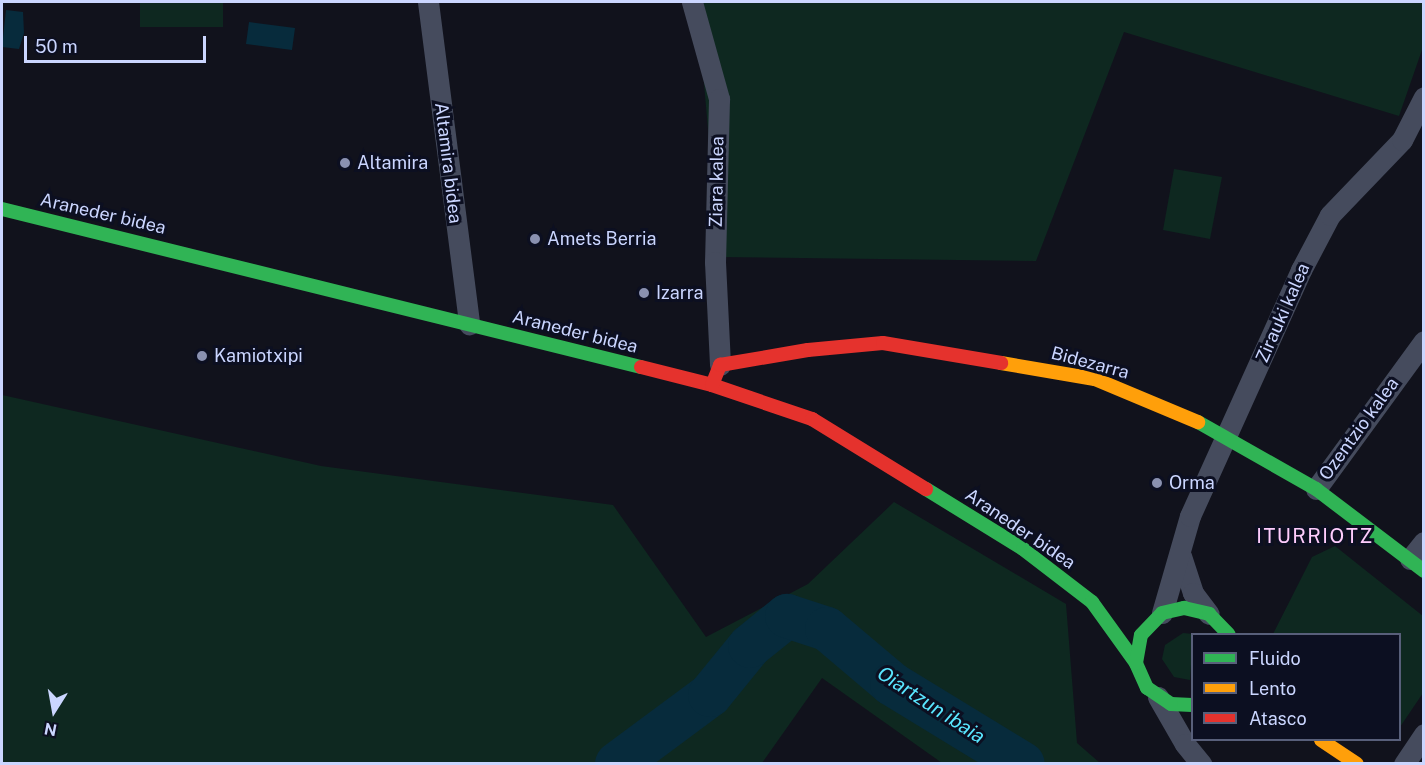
<!DOCTYPE html>
<style>
body{margin:0}
#map{position:relative;width:1425px;height:765px;overflow:hidden;background:#11121c;font-family:"Public Sans",sans-serif}
div>[style]{position:absolute}
[style*='--x']{left:calc(var(--x)*1px);top:calc(var(--y)*1px);width:calc(var(--w)*1px);rotate:calc(var(--a)*1deg)}
.green>*{inset:0;background:#0e2820}
.water>*{inset:0;background:#072b3c}
.river>*{height:44px;margin:-22px;padding:0 22px;transform-origin:22px;border-radius:22px;background:#072b3c}
.street>*{height:21px;margin:-10.5px;padding:0 10.5px;transform-origin:10.5px;border-radius:10.5px;background:#454b5d}
.fast>*{height:14px;margin:-7px;padding:0 7px;transform-origin:7px;border-radius:7px;background:#30b455}
.slow>*{height:14px;margin:-7px;padding:0 7px;transform-origin:7px;border-radius:7px;background:#ff9f0a}
.jam>*{height:14px;margin:-7px;padding:0 7px;transform-origin:7px;border-radius:7px;background:#e5322d}
.dots>*{width:16px;height:16px;translate:-50% -50%;box-sizing:border-box;border:3px solid #0c0f21;border-radius:50%}
span{translate:-50% -50%;white-space:nowrap;text-align:center;line-height:1.15;-webkit-text-stroke:6px #0c0f21;paint-order:stroke}
.poi-label{font-size:18px;color:#cbd6ff}
.left{translate:0 -50%;text-align:left}
.street-label{font-size:18px;color:#cbd6ff}
.neighbourhood-label{font-size:20px;color:#ffcdfd;letter-spacing:1.5px}
.water-label{font-size:20px;color:#59e6ff;font-style:italic}
.frame{position:absolute;inset:0;border:3px solid #cbd6ff;pointer-events:none}
.legend{position:absolute;left:1191px;top:633px;width:210px;height:108px;box-sizing:border-box;background:#0c0f21;border:2px solid #585f7a;margin:0;padding:8px 10px;list-style:none;font-size:18px;color:#cbd6ff}
.legend li{display:flex;align-items:center;gap:12px;height:30px}
.legend b{width:30px;border:2px solid #585f7a}
.north{position:absolute;left:24px;top:681px;width:60px;height:60px;-webkit-text-stroke:4px #0c0f21;paint-order:stroke;rotate:191deg;font-size:16px;font-weight:700;line-height:24px;text-align:center;color:#cbd6ff}
.north::after{content:'';display:block;margin:auto;width:21px;height:27px;background:#cbd6ff;clip-path:polygon(50% 0,100% 100%,50% 72%,0 100%)}
.scale{position:absolute;left:24px;top:36px;width:182px;height:27px;box-sizing:border-box;border:3px solid #cbd6ff;border-top:0;padding-left:8px;font-size:18px;line-height:21px;white-space:nowrap;color:#cbd6ff;-webkit-text-stroke:4px #0c0f21;paint-order:stroke}
</style>
<div id="map">
<div class="green">
<i style="clip-path:polygon(140px 2px,223px 2px,223px 27px,140px 27px)"></i>
<i style="clip-path:polygon(697px 2px,1423px 2px,1423px 47px,1399px 116px,1124px 32px,1036px 261px,719px 257px)"></i>
<i style="clip-path:polygon(1174px 169px,1222px 177px,1210px 239px,1163px 230px)"></i>
<i style="clip-path:polygon(2px 395px,321px 466px,613px 505px,706px 637px,808px 584px,894px 502px,1066px 604px,1077px 743px,1100px 763px,942px 763px,822px 678px,762px 763px,2px 763px)"></i>
<i style="clip-path:polygon(1335px 546px,1423px 616px,1423px 693px,1400px 727px,1400px 634px,1273px 634px,1312px 557px)"></i>
<i style="clip-path:polygon(1183px 633px,1193px 634px,1190px 680px,1174px 677px,1162px 659px,1165px 645px)"></i>
</div>
<div class="water">
<i style="clip-path:polygon(6px 10px,23px 12px,24px 33px,19px 49px,2px 47px)"></i>
<i style="clip-path:polygon(249px 22px,295px 28px,292px 50px,246px 44px)"></i>
</div>
<div class="river">
<i style="--x:617;--y:764;--w:116;--a:-36.6"></i>
<i style="--x:710;--y:695;--w:63;--a:-50.8"></i>
<i style="--x:750;--y:646;--w:48;--a:-39"></i>
<i style="--x:787;--y:616;--w:42;--a:18"></i>
<i style="--x:827;--y:629;--w:85;--a:40.2"></i>
<i style="--x:892;--y:684;--w:153;--a:31.4"></i>
</div>
<div class="street">
<i style="--x:428;--y:2;--w:325;--a:82.7"></i>
<i style="--x:692;--y:2;--w:101;--a:74.4"></i>
<i style="--x:719;--y:99;--w:163;--a:91.4"></i>
<i style="--x:715;--y:262;--w:103;--a:87.2"></i>
<i style="--x:1316;--y:489;--w:183;--a:-53.9"></i>
<i style="--x:1181;--y:556;--w:39;--a:72"></i>
<i style="--x:1193;--y:593;--w:26;--a:53"></i>
<i style="--x:1410;--y:559;--w:22;--a:-51"></i>
<i style="--x:1162;--y:613;--w:101;--a:-73.9"></i>
<i style="--x:1190;--y:516;--w:270;--a:-65.7"></i>
<i style="--x:1301;--y:270;--w:62;--a:-62.2"></i>
<i style="--x:1330;--y:215;--w:104;--a:-46.2"></i>
<i style="--x:1402;--y:140;--w:48;--a:-62.9"></i>
<i style="--x:1158;--y:697;--w:54;--a:60.1"></i>
<i style="--x:1185;--y:744;--w:26;--a:51"></i>
<i style="--x:1404;--y:764;--w:36;--a:-56"></i>
</div>
<div class="fast">
<i style="--x:2;--y:209;--w:658;--a:13.89"></i>
<i style="--x:1198;--y:422;--w:136;--a:29.6"></i>
<i style="--x:1316;--y:489;--w:136;--a:37.2"></i>
<i style="--x:926;--y:489;--w:114;--a:31.7"></i>
<i style="--x:1023;--y:549;--w:87;--a:37.5"></i>
<i style="--x:1092;--y:602;--w:75;--a:54.2"></i>
<i style="--x:1192;--y:705;--w:21;--a:-177"></i>
<i style="--x:1171;--y:704;--w:29;--a:-146"></i>
<i style="--x:1147;--y:688;--w:27;--a:-114"></i>
<i style="--x:1136;--y:663;--w:28;--a:-80"></i>
<i style="--x:1141;--y:635;--w:30;--a:-46"></i>
<i style="--x:1162;--y:613;--w:23;--a:-13"></i>
<i style="--x:1184;--y:608;--w:26;--a:13"></i>
<i style="--x:1209;--y:614;--w:28;--a:46"></i>
</div>
<div class="slow">
<i style="--x:1001;--y:363;--w:95;--a:9.7"></i>
<i style="--x:1095;--y:379;--w:112;--a:22.7"></i>
<i style="--x:1321;--y:740;--w:43;--a:33.7"></i>
</div>
<div class="jam">
<i style="--x:641;--y:367;--w:73;--a:14.2"></i>
<i style="--x:712;--y:385;--w:106;--a:18.8"></i>
<i style="--x:812;--y:419;--w:134;--a:31.6"></i>
<i style="--x:712;--y:385;--w:22;--a:-68"></i>
<i style="--x:720;--y:365;--w:89;--a:-9.7"></i>
<i style="--x:808;--y:350;--w:75;--a:-5.3"></i>
<i style="--x:883;--y:343;--w:120;--a:9.6"></i>
</div>
<div class="dots">
<i style="left:345px;top:163px;background:#8a91b0"></i>
<i style="left:535px;top:239px;background:#8a91b0"></i>
<i style="left:644px;top:293px;background:#8a91b0"></i>
<i style="left:202px;top:356px;background:#8a91b0"></i>
<i style="left:1157px;top:483px;background:#8a91b0"></i>
</div>
<div class="poi-label">
<span class="left" style="left:357px;top:163px">Altamira</span>
<span class="left" style="left:547px;top:239px">Amets Berria</span>
<span class="left" style="left:656px;top:293px">Izarra</span>
<span class="left" style="left:214px;top:356px">Kamiotxipi</span>
<span class="left" style="left:1169px;top:483px">Orma</span>
</div>
<div class="street-label">
<span style="left:448px;top:163px;rotate:83deg">Altamira bidea</span>
<span style="left:717px;top:182px;rotate:-89deg">Ziara kalea</span>
<span style="left:103px;top:214px;rotate:13deg">Araneder bidea</span>
<span style="left:1283px;top:313px;rotate:-66deg">Zirauki kalea</span>
<span style="left:575px;top:332px;rotate:14deg">Araneder bidea</span>
<span style="left:1090px;top:363px;rotate:15deg">Bidezarra</span>
<span style="left:1359px;top:429px;rotate:-54deg">Ozentzio kalea</span>
<span style="left:1020px;top:529px;rotate:34deg">Araneder bidea</span>
</div>
<div class="neighbourhood-label">
<span style="left:1315px;top:536px">ITURRIOTZ</span>
</div>
<div class="water-label">
<span style="left:931px;top:705px;rotate:33deg">Oiartzun ibaia</span>
</div>
<div class="frame"></div>
<ul class="legend">
<li><b style="height:8px;background:#30b455"></b>Fluido</li>
<li><b style="height:8px;background:#ff9f0a"></b>Lento</li>
<li><b style="height:8px;background:#e5322d"></b>Atasco</li>
</ul>
<div class="north">N</div>
<div class="scale">50 m</div>
</div>
